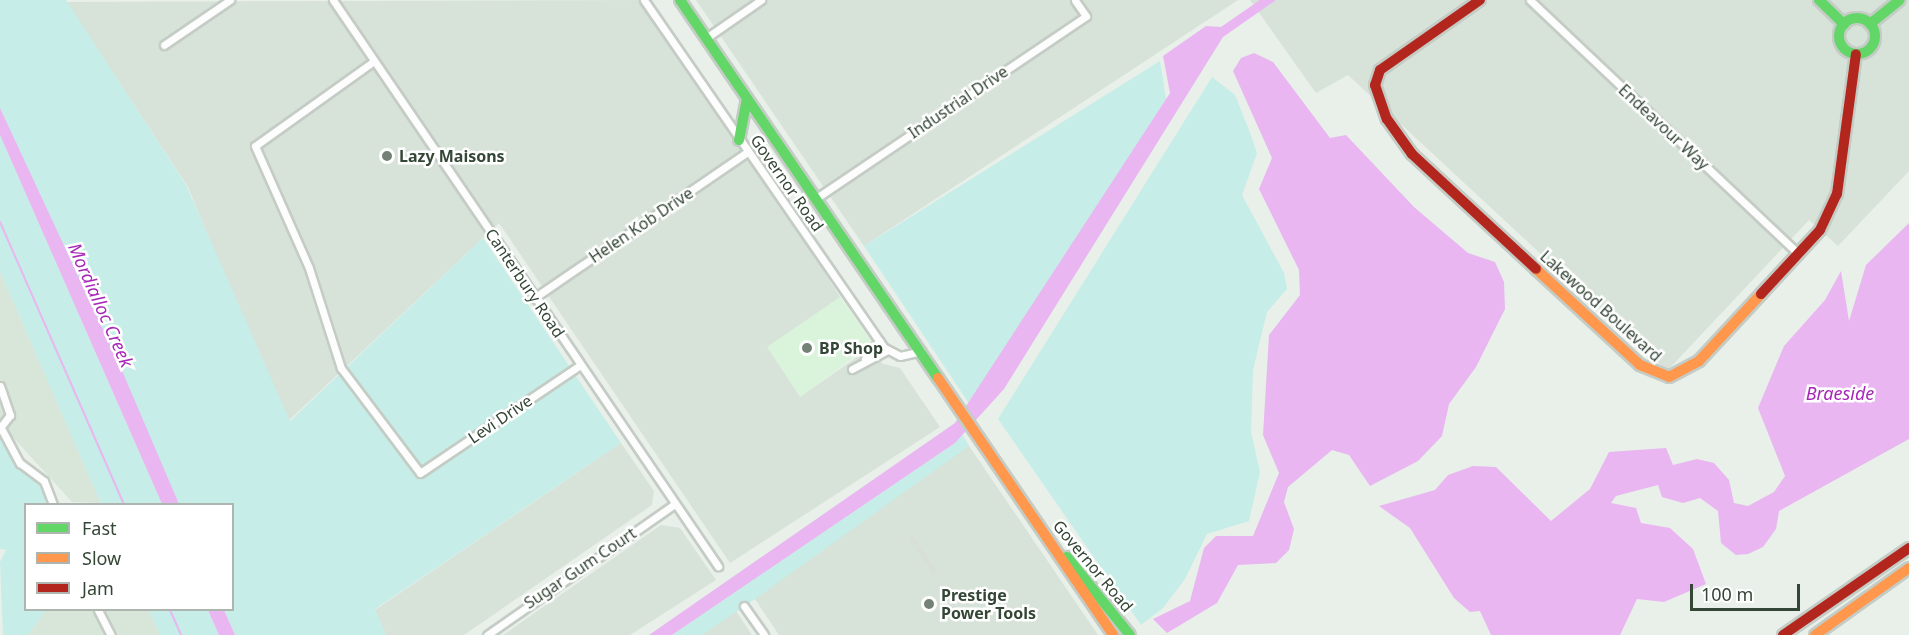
<!DOCTYPE html>
<style>
body{margin:0}
#map{position:relative;width:1909px;height:635px;overflow:hidden;background:#e8f0e9;font-family:"Noto Sans",sans-serif}
div>[style]{position:absolute}
[style*='--x']{left:calc(var(--x)*1px);top:calc(var(--y)*1px);width:calc(var(--w)*1px);rotate:calc(var(--a)*1deg)}
.residential>*{inset:0;background:#d7e6d9}
.commercial>*{inset:0;background:#daf4db}
.industrial>*{inset:0;background:#d7e2d8}
.green>*{inset:0;background:#c6ede7}
.parking>*{inset:0;background:#d8dfd8}
.water>*{inset:0;background:#e9b6f1}
.stream>*{height:2px;margin:-1px;padding:0 1px;transform-origin:1px;border-radius:1px;background:#e9b6f1}
.roads{filter:drop-shadow(2px 0 #c4ccc5) drop-shadow(-2px 0 #c4ccc5) drop-shadow(0 2px #c4ccc5) drop-shadow(0 -2px #c4ccc5)}
.street>*{height:7px;margin:-3.5px;padding:0 3.5px;transform-origin:3.5px;border-radius:3.5px;background:#fcfdfc}
.fast>*{height:10px;margin:-5px;padding:0 5px;transform-origin:5px;border-radius:5px;background:#63d668}
.fast>.ring{margin:-5px;padding:0;box-sizing:content-box;background:none;border:10px solid #63d668;border-radius:50%}
.slow>*{height:10px;margin:-5px;padding:0 5px;transform-origin:5px;border-radius:5px;background:#ff974d}
.jam>*{height:10px;margin:-5px;padding:0 5px;transform-origin:5px;border-radius:5px;background:#b3261e}
.dots>*{width:16px;height:16px;translate:-50% -50%;box-sizing:border-box;border:3px solid #fff;border-radius:50%}
span{translate:-50% -50%;white-space:nowrap;text-align:center;line-height:1.15;-webkit-text-stroke:5px #fff;paint-order:stroke}
.street-label{font-size:16px;color:#344635}
.poi-label{font-size:16px;color:#344635;font-weight:700}
.left{translate:0 -50%;text-align:left}
.water-label{font-size:18px;color:#a727b7;font-style:italic}
.legend{position:absolute;left:24px;top:503px;width:210px;height:108px;box-sizing:border-box;background:#fff;border:2px solid #aeb5ae;margin:0;padding:8px 10px;list-style:none;font-size:18px;color:#344635}
.legend li{display:flex;align-items:center;gap:12px;height:30px}
.legend b{width:30px;border:2px solid #aeb5ae}
.scale{position:absolute;left:1690px;top:584px;width:110px;height:27px;box-sizing:border-box;border:3px solid #344635;border-top:0;padding-left:8px;font-size:18px;line-height:21px;white-space:nowrap;color:#344635;-webkit-text-stroke:4px #fff;paint-order:stroke}
</style>
<div id="map">
<div class="residential">
<i style="clip-path:polygon(0 271px,101px 503px,72px 502px,0 423px)"></i>
<i style="clip-path:polygon(46px 610px,149px 610px,160px 635px,28px 635px)"></i>
</div>
<div class="commercial">
<i style="clip-path:polygon(840px 297px,872px 343px,800px 397px,766px 347px)"></i>
</div>
<div class="industrial">
<i style="clip-path:polygon(651px 0,840px 297px,767px 347px,800px 397px,870px 348px,883px 364px,900px 368px,940px 427px,730px 563px,499px 223px,285px 424px,188px 187px,66px 2px)"></i>
<i style="clip-path:polygon(696px 0,1238px 0,864px 246px)"></i>
<i style="clip-path:polygon(1250px 0,1909px 0,1909px 171px,1838px 246px,1809px 220px,1667px 371px,1348px 75px,1316px 93px)"></i>
<i style="clip-path:polygon(621px 443px,654px 491px,652px 505px,464px 635px,386px 635px,375px 610px)"></i>
<i style="clip-path:polygon(969px 446px,1098px 635px,779px 635px,753px 596px)"></i>
<i style="clip-path:polygon(661px 525px,680px 528px,716px 580px,630px 635px,503px 635px)"></i>
<i style="clip-path:polygon(736px 611px,752px 635px,702px 635px)"></i>
</div>
<div class="green">
<i style="clip-path:polygon(0 0,66px 0,186px 185px,290px 421px,483px 238px,621px 443px,375px 609px,386px 635px,235px 635px,224px 610px,232px 610px,232px 504px,179px 504px,0 108px)"></i>
<i style="clip-path:polygon(1160px 61px,1166px 99px,970px 405px,864px 246px)"></i>
<i style="clip-path:polygon(1212px 77px,1235px 95px,1249px 130px,1257px 153px,1242px 195px,1284px 273px,1287px 289px,1267px 312px,1253px 370px,1251px 432px,1260px 472px,1249px 521px,1207px 534px,1185px 579px,1163px 608px,1141px 625px,998px 419px)"></i>
<i style="clip-path:polygon(0 135px,162px 504px,102px 504px,98px 497px,0 271px)"></i>
<i style="clip-path:polygon(961px 432px,969px 446px,755px 599px,702px 635px,672px 635px,955px 443px)"></i>
<i style="clip-path:polygon(0 439px,47px 495px,45px 504px,26px 504px,26px 610px,46px 610px,28px 635px,3px 635px,0 562px,6px 550px,0 549px)"></i>
<i style="clip-path:polygon(149px 610px,208px 610px,219px 635px,160px 635px)"></i>
</div>
<div class="parking">
<i style="clip-path:polygon(912px 535px,937px 571px,933px 574px,908px 538px)"></i>
<i style="clip-path:polygon(949px 584px,959px 598px,949px 611px,946px 606px,954px 600px,945px 587px)"></i>
</div>
<div class="water">
<i style="clip-path:polygon(1260px 0,1276px 0,1223px 37px,1004px 389px,955px 443px,672px 635px,649px 635px,955px 423px,1170px 93px,1163px 56px,1206px 26px,1221px 27px)"></i>
<i style="clip-path:polygon(1254px 53px,1273px 62px,1330px 138px,1346px 135px,1414px 207px,1468px 253px,1495px 262px,1504px 282px,1505px 309px,1476px 367px,1449px 404px,1442px 436px,1418px 461px,1370px 486px,1349px 455px,1332px 450px,1288px 487px,1284px 502px,1294px 529px,1289px 550px,1276px 563px,1238px 565px,1217px 603px,1167px 633px,1153px 619px,1190px 601px,1204px 548px,1216px 536px,1253px 536px,1279px 473px,1263px 435px,1269px 335px,1300px 295px,1299px 270px,1259px 189px,1272px 158px,1233px 71px,1241px 58px)"></i>
<i style="clip-path:polygon(0 108px,120px 366px,179px 504px,162px 504px,0 135px)"></i>
<i style="clip-path:polygon(1909px 223px,1909px 439px,1779px 511px,1776px 529px,1763px 547px,1748px 554px,1736px 555px,1721px 543px,1718px 511px,1700px 498px,1683px 503px,1662px 497px,1658px 485px,1616px 496px,1611px 503px,1636px 508px,1641px 523px,1670px 528px,1693px 549px,1706px 584px,1664px 602px,1637px 599px,1620px 635px,1491px 635px,1480px 611px,1470px 612px,1454px 598px,1410px 528px,1379px 506px,1435px 490px,1448px 475px,1473px 466px,1496px 467px,1551px 521px,1590px 489px,1609px 452px,1666px 448px,1673px 465px,1697px 459px,1714px 463px,1729px 480px,1734px 503px,1748px 506px,1774px 492px,1785px 476px,1758px 408px,1784px 346px,1825px 300px,1841px 271px,1849px 321px,1866px 265px)"></i>
<i style="clip-path:polygon(208px 610px,224px 610px,235px 635px,219px 635px)"></i>
</div>
<div class="stream">
<i style="--x:0;--y:222;--w:308;--a:66.3"></i>
<i style="--x:170;--y:610;--w:27;--a:66"></i>
</div>
<div class="roads">
<div class="street">
<i style="--x:333;--y:0;--w:685;--a:55.78"></i>
<i style="--x:644;--y:0;--w:421;--a:55.4"></i>
<i style="--x:883;--y:347;--w:19;--a:28"></i>
<i style="--x:900;--y:356;--w:22;--a:-13"></i>
<i style="--x:1530;--y:0;--w:370;--a:43.4"></i>
<i style="--x:706;--y:38;--w:67;--a:-34.6"></i>
<i style="--x:164;--y:45;--w:80;--a:-34.3"></i>
<i style="--x:374;--y:61;--w:146;--a:144.5"></i>
<i style="--x:255;--y:146;--w:133;--a:66.1"></i>
<i style="--x:309;--y:268;--w:105;--a:72.3"></i>
<i style="--x:341;--y:368;--w:131;--a:53"></i>
<i style="--x:420;--y:473;--w:193;--a:-34"></i>
<i style="--x:815;--y:199;--w:327;--a:-34"></i>
<i style="--x:1086;--y:16;--w:19;--a:-125"></i>
<i style="--x:534;--y:298;--w:258;--a:-34.4"></i>
<i style="--x:865;--y:359;--w:23;--a:-52"></i>
<i style="--x:852;--y:369;--w:40;--a:-28"></i>
<i style="--x:0;--y:386;--w:31;--a:71"></i>
<i style="--x:10;--y:415;--w:16;--a:128"></i>
<i style="--x:1;--y:428;--w:40;--a:62"></i>
<i style="--x:20;--y:463;--w:30;--a:37"></i>
<i style="--x:44;--y:481;--w:25;--a:69"></i>
<i style="--x:744;--y:606;--w:35;--a:55"></i>
<i style="--x:98;--y:610;--w:28;--a:63"></i>
<i style="--x:487;--y:635;--w:229;--a:-34.9"></i>
</div>
<div class="fast">
<i style="--x:680;--y:0;--w:458;--a:55.7"></i>
<i style="--x:1819;--y:0;--w:35;--a:44"></i>
<i class="ring" style="left:1839px;top:18px;width:26px;height:26px"></i>
<i style="--x:1870;--y:24;--w:38;--a:-39"></i>
<i style="--x:739;--y:140;--w:42;--a:-79"></i>
<i style="--x:1067;--y:557;--w:100;--a:51.1"></i>
</div>
<div class="slow">
<i style="--x:1536;--y:269;--w:142;--a:42.7"></i>
<i style="--x:1640;--y:365;--w:31;--a:22"></i>
<i style="--x:1669;--y:377;--w:34;--a:-28"></i>
<i style="--x:1699;--y:361;--w:91;--a:-47.2"></i>
<i style="--x:938;--y:378;--w:311;--a:55.7"></i>
<i style="--x:1815;--y:635;--w:115;--a:-35.5"></i>
</div>
<div class="jam">
<i style="--x:1480;--y:0;--w:122;--a:145"></i>
<i style="--x:1380;--y:70;--w:16;--a:108"></i>
<i style="--x:1375;--y:85;--w:36;--a:71"></i>
<i style="--x:1387;--y:119;--w:43;--a:54.5"></i>
<i style="--x:1412;--y:154;--w:169;--a:42.8"></i>
<i style="--x:1761;--y:294;--w:87;--a:-47.3"></i>
<i style="--x:1820;--y:230;--w:40;--a:-65"></i>
<i style="--x:1837;--y:194;--w:141;--a:-82.3"></i>
<i style="--x:1783;--y:635;--w:153;--a:-34.6"></i>
</div>
</div>
<div class="dots">
<i style="left:387px;top:156px;background:#738274"></i>
<i style="left:807px;top:348px;background:#738274"></i>
<i style="left:929px;top:604px;background:#738274"></i>
</div>
<div class="street-label">
<span style="left:958px;top:102px;rotate:-34deg">Industrial Drive</span>
<span style="left:1664px;top:127px;rotate:43deg">Endeavour Way</span>
<span style="left:787px;top:183px;rotate:55deg">Governor Road</span>
<span style="left:641px;top:225px;rotate:-34deg">Helen Kob Drive</span>
<span style="left:525px;top:283px;rotate:56deg">Canterbury Road</span>
<span style="left:1601px;top:306px;rotate:42deg">Lakewood Boulevard</span>
<span style="left:500px;top:419px;rotate:-34deg">Levi Drive</span>
<span style="left:1093px;top:566px;rotate:50deg">Governor Road</span>
<span style="left:580px;top:568px;rotate:-34deg">Sugar Gum Court</span>
</div>
<div class="poi-label">
<span class="left" style="left:399px;top:156px">Lazy Maisons</span>
<span class="left" style="left:819px;top:348px">BP Shop</span>
<span class="left" style="left:941px;top:604px">Prestige<br>Power Tools</span>
</div>
<div class="water-label">
<span style="left:101px;top:305px;rotate:66deg">Mordialloc Creek</span>
<span style="left:1840px;top:393px">Braeside</span>
</div>
<ul class="legend">
<li><b style="height:8px;background:#63d668"></b>Fast</li>
<li><b style="height:8px;background:#ff974d"></b>Slow</li>
<li><b style="height:8px;background:#b3261e"></b>Jam</li>
</ul>
<div class="scale">100 m</div>
</div>
